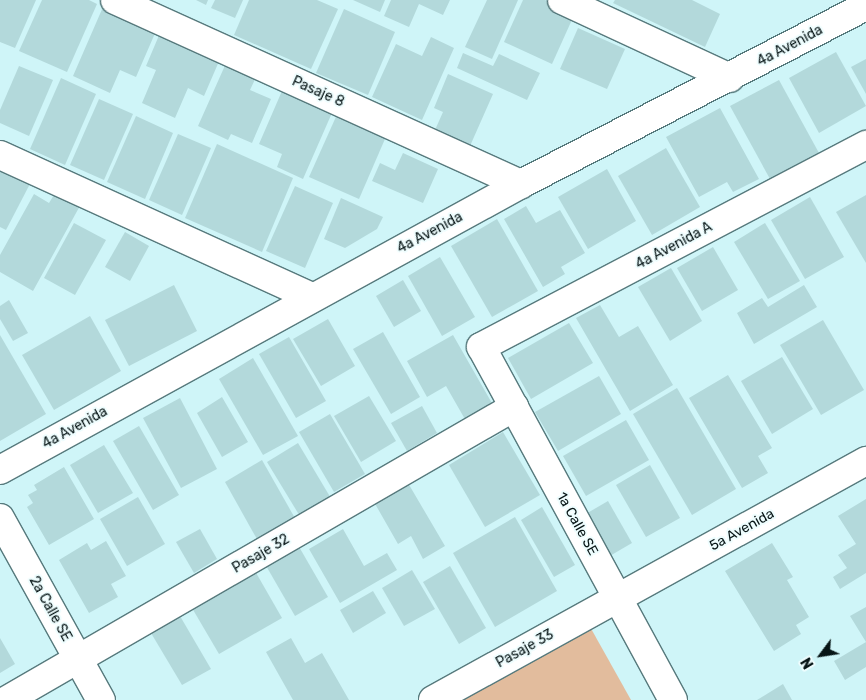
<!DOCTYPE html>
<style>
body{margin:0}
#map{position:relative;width:866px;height:700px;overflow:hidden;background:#cff5f8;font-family:Rubik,sans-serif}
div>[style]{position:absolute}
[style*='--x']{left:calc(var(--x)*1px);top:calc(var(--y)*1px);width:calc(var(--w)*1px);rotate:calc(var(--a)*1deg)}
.green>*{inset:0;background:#e2bc9d}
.building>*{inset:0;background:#b3d9db}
.roads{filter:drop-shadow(1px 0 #577a7d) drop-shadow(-1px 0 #577a7d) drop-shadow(0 1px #577a7d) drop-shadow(0 -1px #577a7d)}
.minor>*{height:28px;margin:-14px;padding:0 14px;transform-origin:14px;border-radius:14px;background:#fff}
span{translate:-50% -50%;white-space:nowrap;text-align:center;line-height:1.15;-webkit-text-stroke:4px #eefdfe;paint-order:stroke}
.street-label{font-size:14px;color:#071516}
.north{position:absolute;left:796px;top:630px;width:50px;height:50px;-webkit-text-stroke:4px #eefdfe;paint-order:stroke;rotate:239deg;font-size:14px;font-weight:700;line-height:20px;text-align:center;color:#071516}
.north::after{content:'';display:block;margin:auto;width:18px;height:22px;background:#071516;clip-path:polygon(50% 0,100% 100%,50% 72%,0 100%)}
</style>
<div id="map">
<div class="green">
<i style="clip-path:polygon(589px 625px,631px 700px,460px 700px)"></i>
</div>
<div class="building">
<i style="clip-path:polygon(0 0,36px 0,15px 48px,0 42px)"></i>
<i style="clip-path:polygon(42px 0,89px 0,97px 4px,67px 72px,19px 51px)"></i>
<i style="clip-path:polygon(196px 0,208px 0,206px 5px)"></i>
<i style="clip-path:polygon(215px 0,243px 0,235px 18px,211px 8px)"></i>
<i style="clip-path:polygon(249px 0,317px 0,338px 9px,311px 69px,234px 35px)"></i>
<i style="clip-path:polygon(353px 0,385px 0,380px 12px)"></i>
<i style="clip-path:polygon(391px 0,450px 0,443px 15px,419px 4px,409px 27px,384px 16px)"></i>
<i style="clip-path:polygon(487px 0,518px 0,492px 59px,465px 47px)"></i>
<i style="clip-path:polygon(523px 0,545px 0,575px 13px,552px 64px,504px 42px)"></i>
<i style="clip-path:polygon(615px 0,692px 0,720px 14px,705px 47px,613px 3px)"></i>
<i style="clip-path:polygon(103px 7px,156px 31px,136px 77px,120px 70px,110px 93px,73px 76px)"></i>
<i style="clip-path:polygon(344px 9px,395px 32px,368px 95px,316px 73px)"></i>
<i style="clip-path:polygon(578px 28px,625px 49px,607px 89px,560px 69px)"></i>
<i style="clip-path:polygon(160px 33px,220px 59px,204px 96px,188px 88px,175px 118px,142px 103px,156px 70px,146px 66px)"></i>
<i style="clip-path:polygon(431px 37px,454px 48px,422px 120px,372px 97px,396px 44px,422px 56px)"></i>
<i style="clip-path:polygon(836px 52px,866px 106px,819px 133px,789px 78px)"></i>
<i style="clip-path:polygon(463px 53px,493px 66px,499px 54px,540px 73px,527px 100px,457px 68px)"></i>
<i style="clip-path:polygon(866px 59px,866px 94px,851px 67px)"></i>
<i style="clip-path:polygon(227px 61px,257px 75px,250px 90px,271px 99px,252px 143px,231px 134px,228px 140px,198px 126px)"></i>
<i style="clip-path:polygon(19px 66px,53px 80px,29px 136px,0 123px,0 110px)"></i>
<i style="clip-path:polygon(448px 74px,493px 94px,470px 146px,435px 130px,443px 112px,434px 108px)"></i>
<i style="clip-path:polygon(61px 78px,96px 94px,65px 165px,30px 149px)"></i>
<i style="clip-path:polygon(779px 80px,819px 153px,770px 179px,730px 106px)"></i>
<i style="clip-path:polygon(285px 84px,335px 106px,303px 179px,277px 167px,282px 154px,259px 144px)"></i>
<i style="clip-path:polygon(99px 99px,133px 114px,104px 180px,70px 165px)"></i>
<i style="clip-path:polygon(720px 108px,759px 179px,733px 192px,727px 182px,699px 197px,666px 137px)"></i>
<i style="clip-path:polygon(339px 110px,388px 132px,359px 199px,309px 177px)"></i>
<i style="clip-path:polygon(136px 116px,173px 133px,145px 199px,107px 182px)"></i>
<i style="clip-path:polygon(178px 134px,211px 148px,182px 215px,149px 200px)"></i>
<i style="clip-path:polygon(217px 144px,293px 178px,262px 252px,185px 218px)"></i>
<i style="clip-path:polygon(666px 148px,700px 207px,652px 235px,618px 176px)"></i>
<i style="clip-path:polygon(403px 153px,438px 169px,423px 203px,372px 181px,380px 163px,395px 170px)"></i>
<i style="clip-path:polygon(3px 165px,32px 180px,6px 230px,0 227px,0 171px)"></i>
<i style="clip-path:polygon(607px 169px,636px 221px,588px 249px,558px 197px)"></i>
<i style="clip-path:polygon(295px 186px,333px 203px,305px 268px,266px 251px)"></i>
<i style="clip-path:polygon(57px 190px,81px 204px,33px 291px,0 272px,0 255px,34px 194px,49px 203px)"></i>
<i style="clip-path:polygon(866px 195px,866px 263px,836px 212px)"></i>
<i style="clip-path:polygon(810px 197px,844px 257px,805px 279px,771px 220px)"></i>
<i style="clip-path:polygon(341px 198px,383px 217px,377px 229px,345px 248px,324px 239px)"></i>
<i style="clip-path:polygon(526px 206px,536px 223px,560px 210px,585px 253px,561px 267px,565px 274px,543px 287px,504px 219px)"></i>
<i style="clip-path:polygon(497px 219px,538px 291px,492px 317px,451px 246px)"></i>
<i style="clip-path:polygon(74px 223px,106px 240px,75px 295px,44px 278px)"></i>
<i style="clip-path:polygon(765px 223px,800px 281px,768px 299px,734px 242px)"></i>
<i style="clip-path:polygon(125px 232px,149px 246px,130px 281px,105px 267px)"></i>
<i style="clip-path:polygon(713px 247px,738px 290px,702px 311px,677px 268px)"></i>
<i style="clip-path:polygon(440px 257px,475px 317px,442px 336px,408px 276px)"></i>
<i style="clip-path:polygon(671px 268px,702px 321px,670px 341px,638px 287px)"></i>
<i style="clip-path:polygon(403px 280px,421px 311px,394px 327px,376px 296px)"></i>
<i style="clip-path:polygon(174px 285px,197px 331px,129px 366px,105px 320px)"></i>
<i style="clip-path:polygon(804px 285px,817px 307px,754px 344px,737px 313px,762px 298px,768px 307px)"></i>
<i style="clip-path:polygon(9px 300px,28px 333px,13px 341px,0 319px,0 306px)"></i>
<i style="clip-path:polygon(600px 305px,619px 337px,638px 326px,673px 385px,630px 411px,576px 318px)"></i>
<i style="clip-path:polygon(90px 316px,121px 371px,54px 410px,22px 355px)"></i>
<i style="clip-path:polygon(328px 319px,355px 366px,321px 386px,293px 339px)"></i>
<i style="clip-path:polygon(823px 320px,864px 390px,821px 415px,780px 345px)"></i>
<i style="clip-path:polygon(569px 323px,593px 363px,531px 399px,508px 358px)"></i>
<i style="clip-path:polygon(383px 332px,420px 397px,391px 414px,353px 349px)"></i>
<i style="clip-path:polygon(0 335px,46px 414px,0 441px)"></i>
<i style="clip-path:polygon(453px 335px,493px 405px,466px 421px,446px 386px,427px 397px,407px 361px)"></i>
<i style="clip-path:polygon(289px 337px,326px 401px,296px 418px,259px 354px)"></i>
<i style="clip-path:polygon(782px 357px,813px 409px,772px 434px,741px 381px)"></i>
<i style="clip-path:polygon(253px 358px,298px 436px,263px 455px,219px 379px)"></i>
<i style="clip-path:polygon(728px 375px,772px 448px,758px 456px,768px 473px,742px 488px,689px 398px)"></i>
<i style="clip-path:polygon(599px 376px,621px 414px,558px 451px,535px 412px)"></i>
<i style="clip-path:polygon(677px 388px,736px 489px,692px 515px,633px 414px)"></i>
<i style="clip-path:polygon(369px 396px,396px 441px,361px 462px,334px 416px)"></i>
<i style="clip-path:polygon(222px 397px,248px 442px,222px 457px,197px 413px)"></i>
<i style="clip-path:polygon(180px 398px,217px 469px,181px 488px,143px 418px)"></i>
<i style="clip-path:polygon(422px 406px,437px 433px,407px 451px,391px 423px)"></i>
<i style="clip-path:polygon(330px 414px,365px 474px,334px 492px,299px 432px)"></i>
<i style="clip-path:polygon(626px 420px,649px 460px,586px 496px,563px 456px)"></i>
<i style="clip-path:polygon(139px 426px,179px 495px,153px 510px,113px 441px)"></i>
<i style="clip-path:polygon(503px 432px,540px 495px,485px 527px,449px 465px)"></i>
<i style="clip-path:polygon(298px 443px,332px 500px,301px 518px,267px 462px)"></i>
<i style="clip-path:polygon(104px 445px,133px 493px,98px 513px,70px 465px)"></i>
<i style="clip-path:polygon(262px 460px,296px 520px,258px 541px,225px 482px)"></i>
<i style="clip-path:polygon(650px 465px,680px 518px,646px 537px,616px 485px)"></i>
<i style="clip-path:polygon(64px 467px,94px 519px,49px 545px,27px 507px,33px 503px,28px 495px,37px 490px,34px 485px)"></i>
<i style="clip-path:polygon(408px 483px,445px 546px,423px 559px,411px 536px,398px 544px,374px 502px)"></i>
<i style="clip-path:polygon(138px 497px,165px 544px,127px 566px,100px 519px)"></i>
<i style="clip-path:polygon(866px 499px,866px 573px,840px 589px,833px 577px,847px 568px,838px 555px,856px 544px,838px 516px)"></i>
<i style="clip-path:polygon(608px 501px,632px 543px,608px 557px,584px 515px)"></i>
<i style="clip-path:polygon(542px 507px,575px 565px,554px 577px,521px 520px)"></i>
<i style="clip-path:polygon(515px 517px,557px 591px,495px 627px,453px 553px)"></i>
<i style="clip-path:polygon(200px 529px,217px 559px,194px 573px,176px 542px)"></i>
<i style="clip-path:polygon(343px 529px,364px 566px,387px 553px,397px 570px,340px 603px,309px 549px)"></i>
<i style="clip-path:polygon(106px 541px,126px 576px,111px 584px,118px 597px,89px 613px,59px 560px,87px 543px,91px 550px)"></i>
<i style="clip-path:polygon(772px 543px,793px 577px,787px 580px,809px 617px,796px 625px,801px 634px,774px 651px,725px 571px)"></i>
<i style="clip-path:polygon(298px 545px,328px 597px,295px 616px,265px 564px)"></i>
<i style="clip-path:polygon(450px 566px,486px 628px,459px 644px,423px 582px)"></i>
<i style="clip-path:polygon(412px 570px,435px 609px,404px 626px,382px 588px)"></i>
<i style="clip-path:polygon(255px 571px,282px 618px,219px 654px,192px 608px)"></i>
<i style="clip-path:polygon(373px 591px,386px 613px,353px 633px,340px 610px)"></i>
<i style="clip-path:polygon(866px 607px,866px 667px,845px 680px,834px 661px,866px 642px,850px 616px)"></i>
<i style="clip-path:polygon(180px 616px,211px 669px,182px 685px,151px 633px)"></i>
<i style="clip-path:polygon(0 638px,15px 664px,0 673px)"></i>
<i style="clip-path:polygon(291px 638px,305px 663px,322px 653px,349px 700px,293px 700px,266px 652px)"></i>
<i style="clip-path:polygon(783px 684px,792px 700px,757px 700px)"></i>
</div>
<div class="roads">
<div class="minor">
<i style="--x:115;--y:0;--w:446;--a:24.4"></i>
<i style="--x:562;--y:0;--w:185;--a:24.9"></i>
<i style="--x:0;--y:155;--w:342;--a:24.5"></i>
<i style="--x:0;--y:470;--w:594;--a:-28.76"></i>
<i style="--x:521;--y:184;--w:388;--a:-27.3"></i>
<i style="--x:0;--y:518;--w:208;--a:61"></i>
<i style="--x:7;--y:700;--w:586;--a:-30.02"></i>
<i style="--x:433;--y:700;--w:495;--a:-28.9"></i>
<i style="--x:673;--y:700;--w:402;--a:-118.5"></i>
<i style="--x:481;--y:347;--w:435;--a:-27.7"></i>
</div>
</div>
<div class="street-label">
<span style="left:790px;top:46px;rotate:-28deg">4a Avenida</span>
<span style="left:318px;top:92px;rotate:24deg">Pasaje 8</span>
<span style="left:430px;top:233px;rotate:-28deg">4a Avenida</span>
<span style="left:674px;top:246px;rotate:-28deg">4a Avenida A</span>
<span style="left:75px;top:428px;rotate:-29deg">4a Avenida</span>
<span style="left:577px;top:524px;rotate:61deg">1a Calle SE</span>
<span style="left:742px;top:530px;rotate:-29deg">5a Avenida</span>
<span style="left:261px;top:554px;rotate:-30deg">Pasaje 32</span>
<span style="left:50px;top:609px;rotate:61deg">2a Calle SE</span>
<span style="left:525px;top:649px;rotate:-29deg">Pasaje 33</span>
</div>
<div class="north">N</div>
</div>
